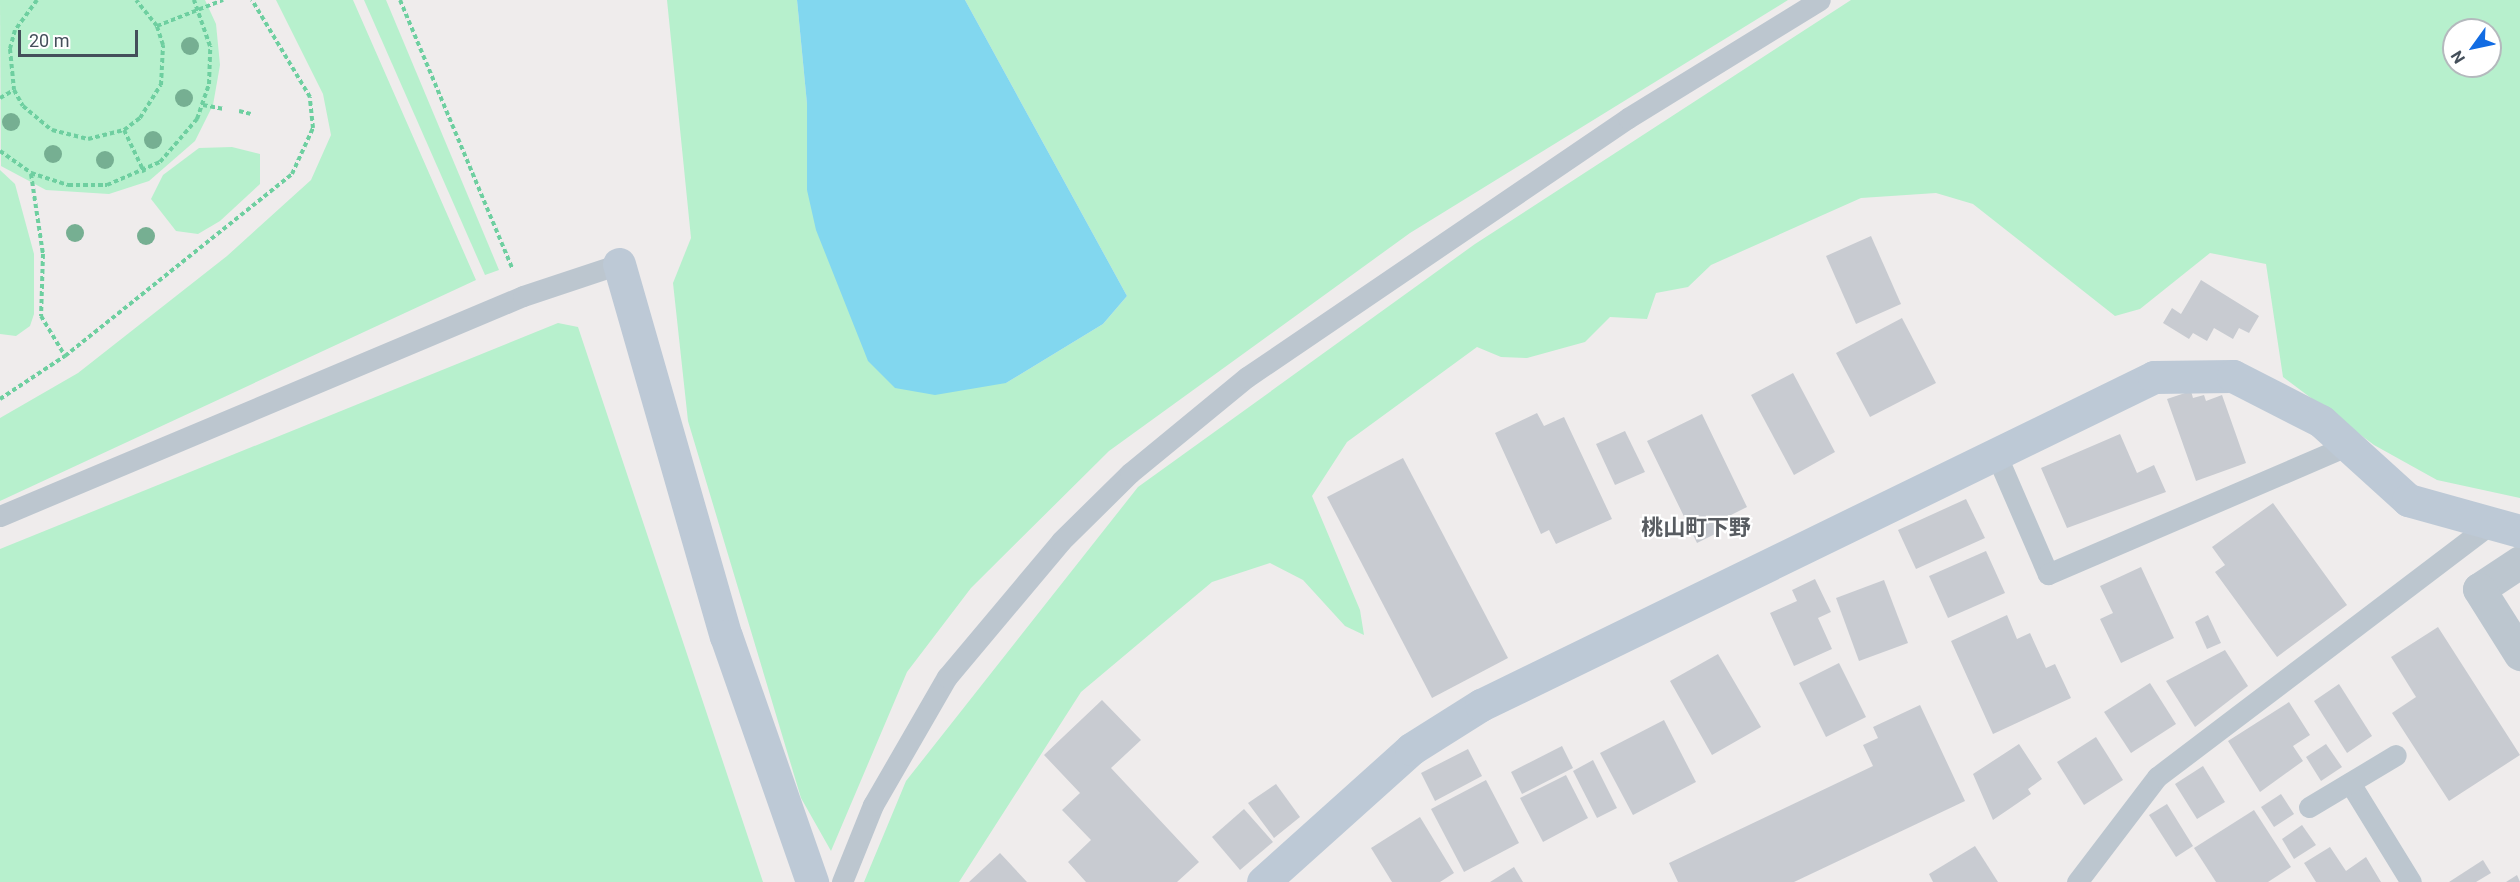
<!DOCTYPE html>
<meta charset="utf-8">
<style>
body{margin:0}
#map{position:relative;width:2520px;height:882px;overflow:hidden;background:#efecec;font-family:Roboto,"Noto Sans JP",sans-serif}
div>[style]{position:absolute}
[style*='--x']{left:calc(var(--x)*1px);top:calc(var(--y)*1px);width:calc(var(--w)*1px);rotate:calc(var(--a)*1deg)}
.green>*{inset:0;background:#b7f0cd}
.water>*{inset:0;background:#82d7ef}
.building>*{inset:0;background:#c8cbd1}
.path>*{height:4px;margin-top:-2px;transform-origin:0;background:repeating-linear-gradient(90deg,#6ecfa0 0 4.5px,transparent 0 7.5px)}
.lane>*{height:21px;margin:-10.5px;padding:0 10.5px;transform-origin:10.5px;border-radius:10.5px;background:#bcc6cf}
.street>*{height:33px;margin:-16.5px;padding:0 16.5px;transform-origin:16.5px;border-radius:16.5px;background:#bcc6cf}
.secondary>*{height:33px;margin:-16.5px;padding:0 16.5px;transform-origin:16.5px;border-radius:16.5px;background:#bdc9d6}
.trees>*{width:18px;height:18px;margin:-9px;border-radius:50%;background:#76af92}
span{translate:-50% -50%;white-space:nowrap;text-align:center;line-height:1.15;-webkit-text-stroke:4.5px #fff;paint-order:stroke}
.neighbourhood-label{font-size:22px;color:#585c61;font-weight:700}
.north{position:absolute;left:2442px;top:18px;width:60px;height:60px;box-sizing:border-box;background:#fff;border:2px solid #b4b9bd;border-radius:50%;rotate:237deg;font-size:16px;font-weight:700;line-height:24px;text-align:center;color:#444f5a}
.north::after{content:'';display:block;margin:auto;width:21px;height:27px;background:#126ce3;clip-path:polygon(50% 0,100% 100%,50% 72%,0 100%)}
.scale{position:absolute;left:18px;top:30px;width:120px;height:27px;box-sizing:border-box;border:3px solid #444f5a;border-top:0;padding-left:8px;font-size:18px;line-height:21px;white-space:nowrap;color:#444f5a;-webkit-text-stroke:4px #fff;paint-order:stroke}
</style>
<div id="map">
<div class="green">
<i style="clip-path:polygon(0 0,205px 0,216px 24px,220px 65px,213px 105px,195px 141px,149px 181px,109px 194px,46px 190px,1px 166px)"></i>
<i style="clip-path:polygon(276px 0,353px 0,476px 280px,0 501px,0 418px,78px 373px,227px 256px,311px 180px,331px 135px,323px 94px)"></i>
<i style="clip-path:polygon(364px 0,386px 0,499px 270px,485px 275px)"></i>
<i style="clip-path:polygon(667px 0,797px 0,807px 104px,807px 190px,1006px 383px,1103px 324px,1127px 296px,965px 0,1788px 0,1410px 233px,1109px 451px,971px 588px,907px 672px,831px 851px,801px 798px,688px 421px,673px 283px,691px 238px)"></i>
<i style="clip-path:polygon(evenodd,1851px 0,2520px 0,2520px 498px,2437px 480px,2374px 445px,2283px 377px,2266px 264px,2210px 253px,2140px 309px,2115px 316px,1973px 204px,1936px 193px,1861px 198px,1711px 265px,1688px 287px,1656px 293px,1647px 319px,1610px 317px,1585px 342px,1527px 358px,1501px 357px,1477px 347px,1347px 442px,1312px 496px,1360px 610px,1364px 635px,1345px 626px,1303px 580px,1270px 563px,1212px 582px,1081px 692px,959px 882px,864px 882px,906px 781px,1138px 487px,1475px 244px,1851px 0,2454px 30px,2490px 30px,2490px 66px,2454px 66px,2454px 30px)"></i>
<i style="clip-path:polygon(232px 147px,260px 154px,260px 184px,220px 221px,198px 234px,176px 231px,151px 199px,163px 175px,199px 148px)"></i>
<i style="clip-path:polygon(0 170px,15px 184px,34px 254px,34px 314px,30px 326px,16px 336px,0 334px)"></i>
<i style="clip-path:polygon(558px 323px,578px 327px,763px 882px,0 882px,0 549px)"></i>
</div>
<div class="water">
<i style="clip-path:polygon(797px 0,965px 0,1127px 296px,1103px 324px,1006px 383px,935px 395px,895px 388px,868px 361px,816px 230px,807px 190px,807px 104px)"></i>
</div>
<div class="building">
<i style="clip-path:polygon(1871px 236px,1901px 304px,1856px 324px,1826px 256px)"></i>
<i style="clip-path:polygon(2201px 280px,2259px 316px,2249px 333px,2239px 328px,2233px 339px,2214px 328px,2207px 341px,2193px 333px,2189px 339px,2163px 323px,2172px 308px,2181px 314px)"></i>
<i style="clip-path:polygon(1902px 318px,1936px 383px,1870px 417px,1836px 353px)"></i>
<i style="clip-path:polygon(1793px 373px,1835px 452px,1794px 475px,1751px 395px)"></i>
<i style="clip-path:polygon(2191px 391px,2193px 398px,2204px 395px,2206px 401px,2222px 395px,2246px 463px,2196px 481px,2167px 399px)"></i>
<i style="clip-path:polygon(1537px 413px,1544px 426px,1564px 417px,1612px 519px,1556px 544px,1549px 530px,1541px 534px,1495px 433px)"></i>
<i style="clip-path:polygon(1702px 414px,1747px 507px,1719px 521px,1723px 530px,1697px 543px,1647px 441px)"></i>
<i style="clip-path:polygon(1625px 431px,1645px 472px,1615px 485px,1596px 444px)"></i>
<i style="clip-path:polygon(2120px 434px,2137px 473px,2154px 465px,2166px 492px,2067px 528px,2041px 468px)"></i>
<i style="clip-path:polygon(1403px 458px,1508px 658px,1432px 698px,1327px 497px)"></i>
<i style="clip-path:polygon(1966px 499px,1985px 538px,1916px 569px,1898px 530px)"></i>
<i style="clip-path:polygon(2273px 503px,2347px 605px,2277px 657px,2215px 572px,2225px 565px,2212px 547px)"></i>
<i style="clip-path:polygon(1986px 551px,2005px 593px,1948px 618px,1929px 576px)"></i>
<i style="clip-path:polygon(2141px 567px,2174px 638px,2121px 663px,2100px 619px,2113px 613px,2100px 586px)"></i>
<i style="clip-path:polygon(1815px 579px,1831px 612px,1818px 618px,1832px 649px,1794px 666px,1770px 613px,1797px 601px,1792px 590px)"></i>
<i style="clip-path:polygon(1884px 580px,1908px 643px,1859px 661px,1836px 598px)"></i>
<i style="clip-path:polygon(2007px 615px,2017px 639px,2030px 633px,2046px 668px,2055px 664px,2071px 698px,1993px 734px,1951px 641px)"></i>
<i style="clip-path:polygon(2208px 615px,2221px 643px,2207px 649px,2195px 622px)"></i>
<i style="clip-path:polygon(2438px 627px,2520px 755px,2449px 801px,2392px 713px,2416px 697px,2391px 657px)"></i>
<i style="clip-path:polygon(2225px 650px,2248px 686px,2195px 727px,2166px 681px)"></i>
<i style="clip-path:polygon(1718px 654px,1761px 727px,1712px 755px,1670px 681px)"></i>
<i style="clip-path:polygon(1839px 663px,1866px 717px,1826px 737px,1799px 683px)"></i>
<i style="clip-path:polygon(2150px 683px,2176px 724px,2131px 753px,2104px 712px)"></i>
<i style="clip-path:polygon(2339px 684px,2372px 736px,2347px 753px,2314px 701px)"></i>
<i style="clip-path:polygon(1102px 700px,1141px 740px,1111px 768px,1199px 862px,1177px 882px,1086px 882px,1068px 862px,1091px 840px,1062px 810px,1080px 793px,1044px 755px)"></i>
<i style="clip-path:polygon(2289px 702px,2310px 735px,2293px 746px,2303px 761px,2260px 792px,2228px 741px)"></i>
<i style="clip-path:polygon(1920px 705px,1965px 801px,1794px 882px,1678px 882px,1669px 863px,1873px 766px,1863px 745px,1878px 738px,1873px 727px)"></i>
<i style="clip-path:polygon(1664px 720px,1696px 782px,1633px 815px,1600px 753px)"></i>
<i style="clip-path:polygon(2096px 737px,2123px 780px,2084px 805px,2057px 762px)"></i>
<i style="clip-path:polygon(2019px 744px,2042px 779px,2028px 789px,2031px 794px,1993px 820px,1973px 774px)"></i>
<i style="clip-path:polygon(2326px 744px,2342px 767px,2321px 781px,2306px 757px)"></i>
<i style="clip-path:polygon(1562px 746px,1573px 768px,1522px 794px,1511px 772px)"></i>
<i style="clip-path:polygon(1468px 749px,1482px 776px,1435px 801px,1421px 773px)"></i>
<i style="clip-path:polygon(1593px 760px,1617px 808px,1597px 818px,1573px 771px)"></i>
<i style="clip-path:polygon(2203px 766px,2225px 802px,2197px 819px,2175px 784px)"></i>
<i style="clip-path:polygon(1566px 775px,1588px 818px,1543px 842px,1520px 798px)"></i>
<i style="clip-path:polygon(1486px 780px,1519px 843px,1464px 872px,1431px 809px)"></i>
<i style="clip-path:polygon(1276px 784px,1300px 817px,1274px 838px,1248px 803px)"></i>
<i style="clip-path:polygon(2281px 794px,2294px 814px,2274px 827px,2261px 807px)"></i>
<i style="clip-path:polygon(2167px 804px,2193px 846px,2176px 857px,2149px 815px)"></i>
<i style="clip-path:polygon(1244px 809px,1273px 842px,1240px 870px,1212px 837px)"></i>
<i style="clip-path:polygon(2254px 810px,2291px 867px,2268px 882px,2216px 882px,2194px 848px)"></i>
<i style="clip-path:polygon(1420px 817px,1454px 873px,1440px 882px,1392px 882px,1371px 848px)"></i>
<i style="clip-path:polygon(2302px 825px,2316px 845px,2294px 859px,2282px 839px)"></i>
<i style="clip-path:polygon(1975px 846px,1998px 882px,1933px 882px,1929px 874px)"></i>
<i style="clip-path:polygon(2330px 847px,2346px 871px,2366px 857px,2381px 882px,2316px 882px,2304px 863px)"></i>
<i style="clip-path:polygon(1000px 853px,1027px 882px,969px 882px)"></i>
<i style="clip-path:polygon(2483px 860px,2491px 873px,2476px 882px,2449px 882px)"></i>
<i style="clip-path:polygon(1514px 867px,1523px 882px,1490px 882px)"></i>
<i style="clip-path:polygon(2517px 875px,2520px 882px,2506px 882px)"></i>
</div>
<div class="path">
<i style="--x:37;--y:0;--w:37;--a:126"></i>
<i style="--x:15;--y:30;--w:20;--a:105"></i>
<i style="--x:10;--y:49;--w:41;--a:84.4"></i>
<i style="--x:14;--y:90;--w:18;--a:61"></i>
<i style="--x:23;--y:106;--w:38;--a:40"></i>
<i style="--x:52;--y:130;--w:37;--a:14"></i>
<i style="--x:88;--y:139;--w:37;--a:-14"></i>
<i style="--x:124;--y:130;--w:20;--a:-37"></i>
<i style="--x:140;--y:118;--w:39;--a:-58"></i>
<i style="--x:161;--y:85;--w:40;--a:-87.1"></i>
<i style="--x:163;--y:45;--w:20;--a:-108"></i>
<i style="--x:157;--y:26;--w:33;--a:-129"></i>
<i style="--x:400;--y:0;--w:290;--a:67.3"></i>
<i style="--x:157;--y:26;--w:71;--a:-21.5"></i>
<i style="--x:0;--y:98;--w:16;--a:-30"></i>
<i style="--x:203;--y:105;--w:20;--a:11"></i>
<i style="--x:239;--y:111;--w:12;--a:14"></i>
<i style="--x:124;--y:130;--w:47;--a:64.5"></i>
<i style="--x:0;--y:151;--w:38;--a:35"></i>
<i style="--x:31;--y:173;--w:39;--a:18"></i>
<i style="--x:68;--y:185;--w:39;--a:0"></i>
<i style="--x:107;--y:185;--w:58;--a:-23.5"></i>
<i style="--x:160;--y:162;--w:57;--a:-49.3"></i>
<i style="--x:197;--y:119;--w:37;--a:-71"></i>
<i style="--x:209;--y:84;--w:38;--a:-88"></i>
<i style="--x:210;--y:46;--w:49;--a:-109.2"></i>
<i style="--x:31;--y:174;--w:81;--a:81.5"></i>
<i style="--x:43;--y:254;--w:62;--a:91.8"></i>
<i style="--x:41;--y:316;--w:47;--a:59"></i>
<i style="--x:0;--y:399;--w:78;--a:-33.5"></i>
<i style="--x:65;--y:356;--w:291;--a:-38.7"></i>
<i style="--x:292;--y:174;--w:51;--a:-65.5"></i>
<i style="--x:313;--y:128;--w:31;--a:-96"></i>
<i style="--x:310;--y:97;--w:113;--a:-120.9"></i>
</div>
<div class="lane">
<i style="--x:1996;--y:454;--w:131;--a:66.6"></i>
<i style="--x:2048;--y:574;--w:327;--a:-23.2"></i>
<i style="--x:0;--y:516;--w:567;--a:-22.81"></i>
<i style="--x:523;--y:296;--w:101;--a:-18.4"></i>
<i style="--x:2350;--y:783;--w:116;--a:58.4"></i>
<i style="--x:2309;--y:807;--w:101;--a:-30.9"></i>
<i style="--x:842;--y:882;--w:83;--a:-68.1"></i>
<i style="--x:873;--y:805;--w:148;--a:-60"></i>
<i style="--x:947;--y:677;--w:177;--a:-50"></i>
<i style="--x:1061;--y:541;--w:97;--a:-44.6"></i>
<i style="--x:1130;--y:473;--w:151;--a:-39.4"></i>
<i style="--x:1247;--y:377;--w:461;--a:-34.2"></i>
<i style="--x:1628;--y:118;--w:225;--a:-31.6"></i>
<i style="--x:2077;--y:882;--w:132;--a:-52.7"></i>
<i style="--x:2157;--y:777;--w:420;--a:-37.2"></i>
</div>
<div class="street">
<i style="--x:2520;--y:562;--w:49;--a:146.6"></i>
<i style="--x:2479;--y:589;--w:77;--a:57.8"></i>
</div>
<div class="secondary">
<i style="--x:619;--y:264;--w:387;--a:74"></i>
<i style="--x:726;--y:636;--w:261;--a:70.7"></i>
<i style="--x:1263;--y:882;--w:199;--a:-41.9"></i>
<i style="--x:1411;--y:749;--w:83;--a:-32.2"></i>
<i style="--x:1481;--y:705;--w:749;--a:-25.98"></i>
<i style="--x:2154;--y:377;--w:79;--a:-0.7"></i>
<i style="--x:2233;--y:376;--w:99;--a:27.1"></i>
<i style="--x:2321;--y:421;--w:118;--a:42.2"></i>
<i style="--x:2408;--y:500;--w:116;--a:15.5"></i>
</div>
<div class="trees">
<i style="left:190px;top:46px"></i>
<i style="left:184px;top:98px"></i>
<i style="left:11px;top:122px"></i>
<i style="left:153px;top:140px"></i>
<i style="left:53px;top:154px"></i>
<i style="left:105px;top:160px"></i>
<i style="left:75px;top:233px"></i>
<i style="left:146px;top:236px"></i>
</div>
<div class="neighbourhood-label">
<span style="left:1696px;top:528px">桃山町下野</span>
</div>
<div class="north">N</div>
<div class="scale">20 m</div>
</div>
